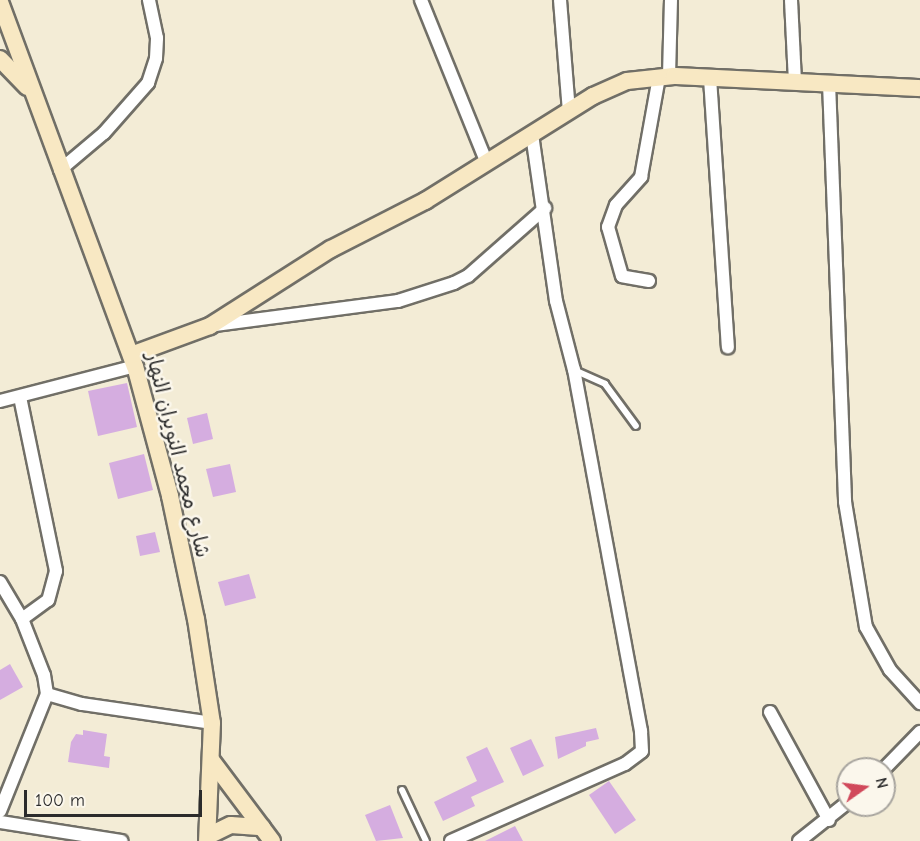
<!DOCTYPE html>
<meta charset="utf-8">
<style>
body{margin:0}
#map{position:relative;width:920px;height:841px;overflow:hidden;background:#f3ecd6;font-family:"Comic Neue","Playpen Sans Arabic",sans-serif}
div>[style]{position:absolute}
[style*='--x']{left:calc(var(--x)*1px);top:calc(var(--y)*1px);width:calc(var(--w)*1px);rotate:calc(var(--a)*1deg)}
.building>*{inset:0;background:#d5ade0}
.roads{filter:drop-shadow(2px 0 #716f67) drop-shadow(-2px 0 #716f67) drop-shadow(0 2px #716f67) drop-shadow(0 -2px #716f67)}
.lane>*{height:6px;margin:-3px;padding:0 3px;transform-origin:3px;border-radius:3px;background:#fff}
.street>*{height:12px;margin:-6px;padding:0 6px;transform-origin:6px;border-radius:6px;background:#fff}
.secondary>*{height:16px;margin:-8px;padding:0 8px;transform-origin:8px;border-radius:8px;background:#f8e8c3}
span{translate:-50% -50%;white-space:nowrap;text-align:center;line-height:1.15;-webkit-text-stroke:5px #fbf7ec;paint-order:stroke}
.street-label{font-size:20px;color:#2b2b2b}
.north{position:absolute;left:836px;top:757px;width:60px;height:60px;box-sizing:border-box;background:#fbf7ec;border:2px solid #a8a59f;border-radius:50%;rotate:76deg;font-size:16px;font-weight:700;line-height:24px;text-align:center;color:#2b2b2b}
.north::after{content:'';display:block;margin:auto;width:21px;height:27px;background:#d1495b;clip-path:polygon(50% 0,100% 100%,50% 72%,0 100%)}
.scale{position:absolute;left:24px;top:790px;width:178px;height:27px;box-sizing:border-box;border:3px solid #2b2b2b;border-top:0;padding-left:8px;font-size:18px;line-height:21px;white-space:nowrap;color:#2b2b2b;-webkit-text-stroke:4px #fbf7ec;paint-order:stroke}
</style>
<div id="map">
<div class="building">
<i style="clip-path:polygon(127px 383px,137px 427px,98px 436px,88px 391px)"></i>
<i style="clip-path:polygon(207px 413px,213px 439px,193px 444px,187px 418px)"></i>
<i style="clip-path:polygon(144px 454px,153px 490px,118px 499px,109px 463px)"></i>
<i style="clip-path:polygon(230px 464px,236px 492px,213px 497px,206px 469px)"></i>
<i style="clip-path:polygon(155px 532px,160px 552px,140px 556px,136px 536px)"></i>
<i style="clip-path:polygon(249px 574px,256px 598px,225px 606px,218px 582px)"></i>
<i style="clip-path:polygon(10px 664px,23px 687px,0 700px,0 670px)"></i>
<i style="clip-path:polygon(596px 728px,599px 739px,586px 742px,586px 746px,558px 759px,555px 737px)"></i>
<i style="clip-path:polygon(83px 730px,107px 734px,104px 756px,110px 757px,109px 768px,68px 762px,71px 742px,76px 734px,83px 735px)"></i>
<i style="clip-path:polygon(531px 739px,544px 766px,523px 776px,510px 748px)"></i>
<i style="clip-path:polygon(487px 747px,504px 782px,471px 797px,475px 806px,443px 821px,434px 802px,477px 781px,466px 757px)"></i>
<i style="clip-path:polygon(609px 781px,636px 820px,615px 834px,589px 795px)"></i>
<i style="clip-path:polygon(390px 805px,403px 838px,376px 841px,365px 815px)"></i>
<i style="clip-path:polygon(515px 826px,523px 841px,485px 841px)"></i>
</div>
<div class="roads">
<div class="lane">
<i style="--x:574;--y:370;--w:34;--a:24"></i>
<i style="--x:605;--y:384;--w:52;--a:53.6"></i>
<i style="--x:402;--y:790;--w:56;--a:64.8"></i>
</div>
<div class="street">
<i style="--x:421;--y:0;--w:176;--a:68"></i>
<i style="--x:560;--y:0;--w:111;--a:85.4"></i>
<i style="--x:791;--y:0;--w:81;--a:87.2"></i>
<i style="--x:669;--y:76;--w:76;--a:-88.5"></i>
<i style="--x:710;--y:78;--w:270;--a:86.2"></i>
<i style="--x:829;--y:83;--w:419;--a:87.8"></i>
<i style="--x:845;--y:502;--w:127;--a:80.5"></i>
<i style="--x:866;--y:627;--w:49;--a:60.8"></i>
<i style="--x:890;--y:670;--w:45;--a:47.7"></i>
<i style="--x:60;--y:170;--w:57;--a:-40.1"></i>
<i style="--x:104;--y:133;--w:67;--a:-48.7"></i>
<i style="--x:148;--y:83;--w:26;--a:-72"></i>
<i style="--x:156;--y:58;--w:20;--a:-87"></i>
<i style="--x:157;--y:38;--w:39;--a:-102"></i>
<i style="--x:649;--y:281;--w:27;--a:-170"></i>
<i style="--x:622;--y:276;--w:51;--a:-105.9"></i>
<i style="--x:608;--y:227;--w:23;--a:-70"></i>
<i style="--x:616;--y:205;--w:38;--a:-48"></i>
<i style="--x:641;--y:177;--w:102;--a:-79.8"></i>
<i style="--x:215;--y:325;--w:185;--a:-7.5"></i>
<i style="--x:398;--y:301;--w:59;--a:-17.8"></i>
<i style="--x:454;--y:283;--w:16;--a:-27"></i>
<i style="--x:468;--y:276;--w:103;--a:-41.4"></i>
<i style="--x:20;--y:397;--w:178;--a:78.3"></i>
<i style="--x:56;--y:571;--w:30;--a:105"></i>
<i style="--x:48;--y:600;--w:32;--a:144"></i>
<i style="--x:0;--y:401;--w:139;--a:-14.5"></i>
<i style="--x:0;--y:582;--w:43;--a:59.3"></i>
<i style="--x:22;--y:619;--w:60;--a:68.6"></i>
<i style="--x:44;--y:675;--w:19;--a:81"></i>
<i style="--x:770;--y:712;--w:123;--a:61.4"></i>
<i style="--x:884;--y:769;--w:52;--a:-45.8"></i>
<i style="--x:0;--y:811;--w:126;--a:-68.1"></i>
<i style="--x:47;--y:694;--w:36;--a:16"></i>
<i style="--x:82;--y:704;--w:131;--a:8.3"></i>
<i style="--x:0;--y:822;--w:123;--a:8.9"></i>
<i style="--x:451;--y:841;--w:190;--a:-23.9"></i>
<i style="--x:625;--y:764;--w:21;--a:-37"></i>
<i style="--x:642;--y:751;--w:20;--a:-93"></i>
<i style="--x:641;--y:731;--w:367;--a:-100.5"></i>
<i style="--x:574;--y:370;--w:71;--a:-104.6"></i>
<i style="--x:556;--y:301;--w:168;--a:-98.2"></i>
<i style="--x:799;--y:841;--w:63;--a:-38.5"></i>
</div>
<div class="secondary">
<i style="--x:0;--y:2;--w:388;--a:69.7"></i>
<i style="--x:135;--y:366;--w:135;--a:74.9"></i>
<i style="--x:170;--y:496;--w:126;--a:78.1"></i>
<i style="--x:196;--y:619;--w:105;--a:81.3"></i>
<i style="--x:212;--y:723;--w:118;--a:92.4"></i>
<i style="--x:0;--y:59;--w:39;--a:46"></i>
<i style="--x:131;--y:355;--w:84;--a:-20.2"></i>
<i style="--x:210;--y:326;--w:143;--a:-32.5"></i>
<i style="--x:331;--y:249;--w:106;--a:-27.1"></i>
<i style="--x:425;--y:201;--w:198;--a:-32"></i>
<i style="--x:593;--y:96;--w:37;--a:-24"></i>
<i style="--x:627;--y:81;--w:47;--a:-6.1"></i>
<i style="--x:674;--y:76;--w:246;--a:2.8"></i>
<i style="--x:212;--y:761;--w:100;--a:53.1"></i>
<i style="--x:208;--y:836;--w:25;--a:-26"></i>
<i style="--x:231;--y:825;--w:31;--a:4"></i>
</div>
</div>
<div class="street-label">
<span style="left:178px;top:455px;rotate:76deg">شارع محمد النويران النهار</span>
</div>
<div class="north">N</div>
<div class="scale">100 m</div>
</div>
